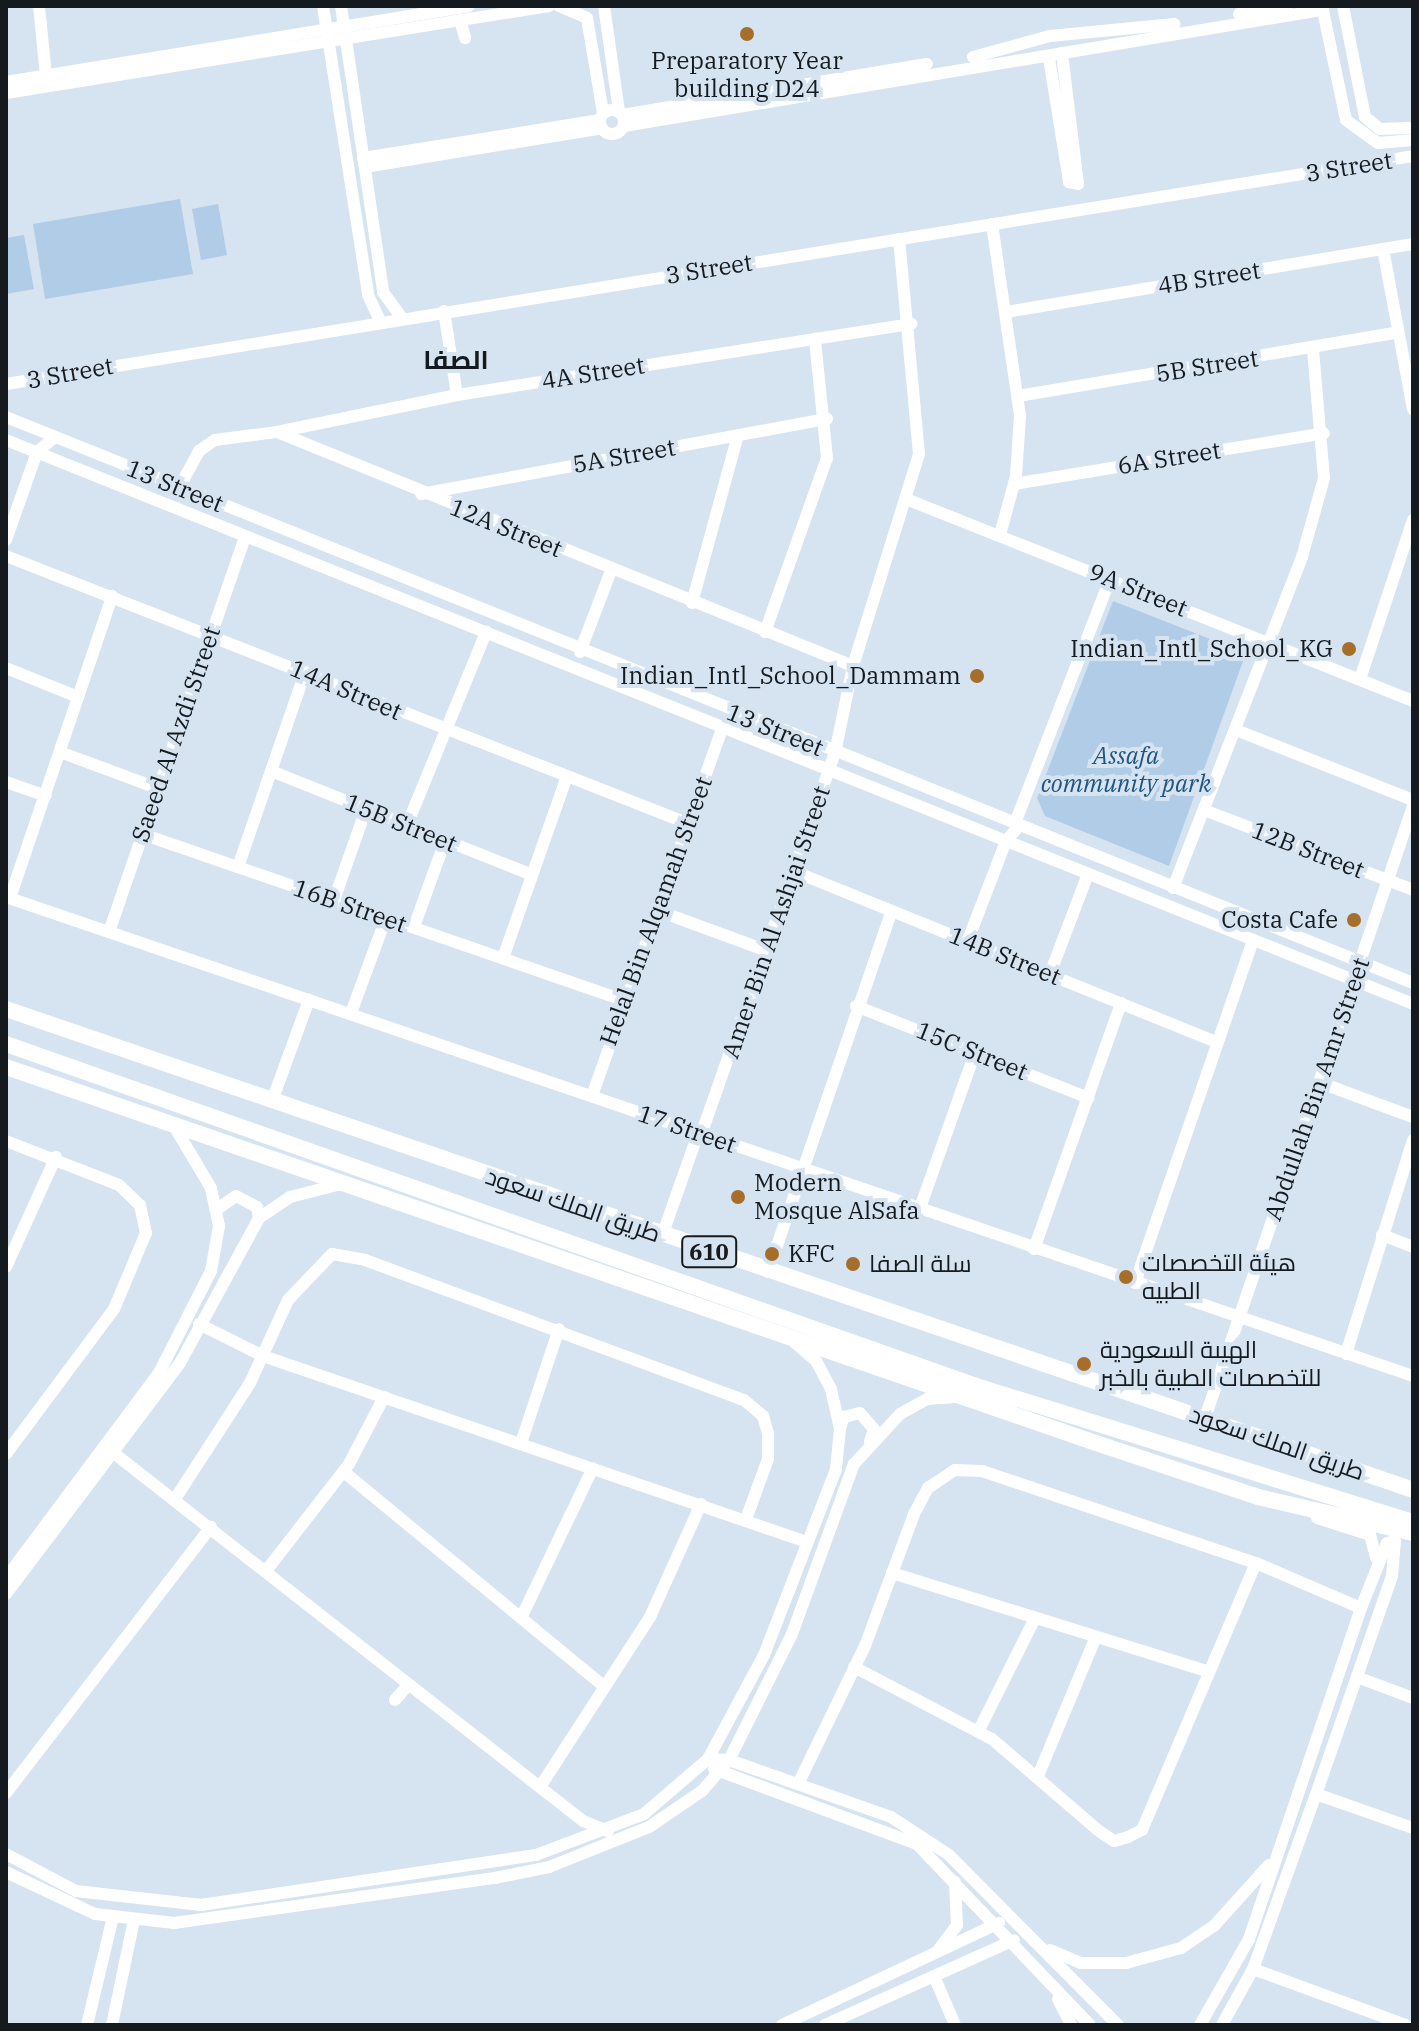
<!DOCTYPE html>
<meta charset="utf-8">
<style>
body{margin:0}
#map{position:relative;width:1419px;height:2031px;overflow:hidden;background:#d6e3f0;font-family:"IBM Plex Serif",Cairo,serif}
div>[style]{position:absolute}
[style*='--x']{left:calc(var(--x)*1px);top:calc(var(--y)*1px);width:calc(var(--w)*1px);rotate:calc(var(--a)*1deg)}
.green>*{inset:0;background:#b1cce6}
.minor>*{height:12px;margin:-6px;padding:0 6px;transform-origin:6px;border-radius:6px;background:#fff}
.minor>.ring{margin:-6px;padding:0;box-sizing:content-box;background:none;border:12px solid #fff;border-radius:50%}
.major>*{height:16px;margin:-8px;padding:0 8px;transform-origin:8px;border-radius:8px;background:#fff}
.dots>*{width:22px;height:22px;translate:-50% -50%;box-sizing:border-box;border:4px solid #d6e3f0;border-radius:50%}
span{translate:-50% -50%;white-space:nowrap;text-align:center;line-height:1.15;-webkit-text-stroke:8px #d6e3f0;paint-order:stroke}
.shield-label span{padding:2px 6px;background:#d6e3f0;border:2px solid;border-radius:6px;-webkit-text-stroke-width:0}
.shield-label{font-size:22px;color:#151a1e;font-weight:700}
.poi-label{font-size:24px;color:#151a1e}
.right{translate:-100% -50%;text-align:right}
.left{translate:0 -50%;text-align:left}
.street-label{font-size:24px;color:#151a1e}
.park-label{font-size:24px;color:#1f5483;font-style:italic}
.neighbourhood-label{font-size:26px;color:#151a1e;font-weight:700}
.frame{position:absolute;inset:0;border:8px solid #151a1e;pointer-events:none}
</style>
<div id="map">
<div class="green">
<i style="clip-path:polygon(180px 199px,193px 274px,45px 299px,33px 224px)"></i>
<i style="clip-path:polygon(218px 204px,227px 255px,201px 260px,192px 209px)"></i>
<i style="clip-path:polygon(24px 235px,34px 289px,6px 294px,6px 238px)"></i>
<i style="clip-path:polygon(1113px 601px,1246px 653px,1169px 866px,1045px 816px,1037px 798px)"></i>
</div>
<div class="minor">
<i style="--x:39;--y:6;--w:70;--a:84.3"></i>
<i style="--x:323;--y:6;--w:292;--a:81.1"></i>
<i style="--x:368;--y:295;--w:29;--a:65"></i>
<i style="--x:341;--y:6;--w:289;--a:81.6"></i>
<i style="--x:383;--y:292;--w:32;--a:54"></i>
<i style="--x:559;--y:6;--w:30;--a:23"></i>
<i style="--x:587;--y:18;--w:96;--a:80.4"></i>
<i style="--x:604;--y:6;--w:106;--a:81.9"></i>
<i style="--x:1322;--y:6;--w:116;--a:78.1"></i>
<i style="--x:1346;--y:120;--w:39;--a:36"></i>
<i style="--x:1378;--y:143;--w:35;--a:-5"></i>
<i style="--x:1343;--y:6;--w:113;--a:78.8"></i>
<i style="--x:1365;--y:117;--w:19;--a:39"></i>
<i style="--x:1380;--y:129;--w:33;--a:-2"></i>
<i style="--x:1239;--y:14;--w:49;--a:-9.5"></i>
<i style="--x:460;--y:20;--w:19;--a:74"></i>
<i style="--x:973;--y:57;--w:80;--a:-15.3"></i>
<i style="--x:1050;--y:36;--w:125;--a:-5.5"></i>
<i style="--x:1049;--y:58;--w:126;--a:80.8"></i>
<i style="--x:1069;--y:182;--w:9;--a:13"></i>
<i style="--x:1078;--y:184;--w:132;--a:-97"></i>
<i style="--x:6;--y:82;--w:469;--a:-9.3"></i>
<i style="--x:6;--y:93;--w:550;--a:-9.1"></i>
<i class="ring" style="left:600px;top:110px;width:12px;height:12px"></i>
<i style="--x:622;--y:115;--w:309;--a:-9.5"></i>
<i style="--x:624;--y:126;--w:708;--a:-9.44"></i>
<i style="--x:363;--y:158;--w:240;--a:-9.1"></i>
<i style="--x:365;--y:167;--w:240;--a:-9.3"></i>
<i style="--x:992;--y:224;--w:194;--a:81.7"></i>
<i style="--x:1020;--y:416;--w:60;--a:93.8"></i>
<i style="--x:1016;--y:476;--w:61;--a:105.2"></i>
<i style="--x:1383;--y:249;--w:163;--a:79.4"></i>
<i style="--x:444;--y:311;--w:85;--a:81.2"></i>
<i style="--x:1006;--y:312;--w:413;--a:-9.5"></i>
<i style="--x:6;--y:384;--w:1425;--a:-9.2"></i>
<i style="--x:1018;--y:396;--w:383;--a:-9.5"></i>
<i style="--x:6;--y:417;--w:1517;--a:21.91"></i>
<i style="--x:277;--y:432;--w:184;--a:-11.6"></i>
<i style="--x:457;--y:395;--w:460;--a:-8.9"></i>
<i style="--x:6;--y:440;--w:1516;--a:21.84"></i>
<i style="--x:1014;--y:484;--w:314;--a:-9.3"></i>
<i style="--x:179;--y:488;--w:42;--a:-61.6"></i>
<i style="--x:199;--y:451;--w:19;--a:-35"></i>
<i style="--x:215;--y:440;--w:63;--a:-7.4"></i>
<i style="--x:277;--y:432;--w:622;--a:22.11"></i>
<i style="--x:421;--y:494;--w:413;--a:-10.5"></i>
<i style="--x:906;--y:499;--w:546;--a:21.72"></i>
<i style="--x:6;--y:540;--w:93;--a:-70.6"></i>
<i style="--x:37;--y:452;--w:23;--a:-40"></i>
<i style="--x:6;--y:556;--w:731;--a:21.41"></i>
<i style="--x:692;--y:603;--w:174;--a:-74.7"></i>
<i style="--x:765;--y:632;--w:185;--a:-70.4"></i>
<i style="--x:827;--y:458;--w:120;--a:-95.8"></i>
<i style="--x:580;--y:652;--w:87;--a:-69.1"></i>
<i style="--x:6;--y:668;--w:78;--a:21.9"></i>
<i style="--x:1360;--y:679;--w:168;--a:-71.6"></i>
<i style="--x:1236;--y:730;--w:190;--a:21.6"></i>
<i style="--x:60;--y:752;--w:103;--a:20.4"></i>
<i style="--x:271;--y:771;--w:281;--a:21.7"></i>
<i style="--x:6;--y:782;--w:42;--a:19.3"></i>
<i style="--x:1204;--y:810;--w:224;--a:20.9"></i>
<i style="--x:1015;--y:823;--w:262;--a:-68.7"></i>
<i style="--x:407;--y:825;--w:209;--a:-67.7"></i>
<i style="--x:142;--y:834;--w:509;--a:19.04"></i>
<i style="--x:238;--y:867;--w:206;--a:-71"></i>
<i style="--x:793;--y:871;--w:457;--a:22"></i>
<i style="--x:1173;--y:888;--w:355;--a:-68.7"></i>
<i style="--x:1302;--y:557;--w:82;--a:-74.4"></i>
<i style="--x:1324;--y:478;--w:129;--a:-94.9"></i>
<i style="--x:6;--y:897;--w:1486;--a:18.8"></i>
<i style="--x:10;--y:898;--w:319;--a:-71.3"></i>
<i style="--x:334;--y:900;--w:96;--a:-70.6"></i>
<i style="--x:656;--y:910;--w:116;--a:20.2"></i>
<i style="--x:414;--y:927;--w:91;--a:-70.2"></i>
<i style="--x:109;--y:932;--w:418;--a:-71"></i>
<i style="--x:968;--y:940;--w:106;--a:-69"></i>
<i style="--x:1006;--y:841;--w:21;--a:-49"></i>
<i style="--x:503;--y:958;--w:190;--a:-70.6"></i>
<i style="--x:1050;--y:974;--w:107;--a:-69.2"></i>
<i style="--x:856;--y:1006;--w:250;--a:21.6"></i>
<i style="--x:351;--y:1013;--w:101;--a:-69.8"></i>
<i style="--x:1321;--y:1083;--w:98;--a:20.3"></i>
<i style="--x:592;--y:1096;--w:390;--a:-70.5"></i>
<i style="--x:272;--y:1101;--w:108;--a:-69.9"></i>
<i style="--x:701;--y:1135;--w:405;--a:-70.7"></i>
<i style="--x:835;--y:753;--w:89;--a:-78.3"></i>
<i style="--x:853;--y:666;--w:222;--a:-72.7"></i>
<i style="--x:919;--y:454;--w:216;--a:-95.3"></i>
<i style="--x:6;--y:1141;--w:121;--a:21.3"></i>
<i style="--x:119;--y:1185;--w:29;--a:44"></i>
<i style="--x:140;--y:1205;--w:29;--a:78"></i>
<i style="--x:146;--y:1233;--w:82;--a:112.8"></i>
<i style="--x:114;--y:1309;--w:181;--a:126.7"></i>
<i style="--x:920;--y:1208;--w:168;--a:-70.5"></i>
<i style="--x:216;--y:1210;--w:24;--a:-35"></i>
<i style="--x:236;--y:1196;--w:24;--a:28"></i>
<i style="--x:257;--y:1207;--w:11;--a:80"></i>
<i style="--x:1382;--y:1235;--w:33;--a:21"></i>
<i style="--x:662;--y:1236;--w:108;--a:-70.6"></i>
<i style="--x:1034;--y:1249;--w:261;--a:-70.5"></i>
<i style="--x:6;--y:1267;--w:121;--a:-65.6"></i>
<i style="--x:768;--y:1272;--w:380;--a:-71.1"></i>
<i style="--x:1135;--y:1283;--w:363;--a:-71"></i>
<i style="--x:199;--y:1324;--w:72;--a:26.6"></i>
<i style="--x:263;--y:1356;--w:575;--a:18.88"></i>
<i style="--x:1346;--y:1354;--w:224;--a:-72.6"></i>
<i style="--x:1205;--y:1418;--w:646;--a:-71.23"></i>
<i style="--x:840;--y:1429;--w:13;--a:-72"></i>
<i style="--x:844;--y:1417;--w:16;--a:-14"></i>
<i style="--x:860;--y:1413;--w:21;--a:49"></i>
<i style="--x:874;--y:1429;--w:13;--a:108"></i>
<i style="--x:521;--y:1443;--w:120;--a:-71.6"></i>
<i style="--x:115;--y:1454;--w:595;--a:38.1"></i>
<i style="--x:583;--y:1821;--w:27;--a:22"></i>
<i style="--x:344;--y:1472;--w:335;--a:39.5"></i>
<i style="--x:175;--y:1499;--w:138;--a:-57.1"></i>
<i style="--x:250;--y:1383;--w:91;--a:-65.4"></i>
<i style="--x:288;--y:1300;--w:64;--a:-46.3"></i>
<i style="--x:332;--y:1254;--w:34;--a:10"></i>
<i style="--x:365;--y:1260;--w:404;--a:20.3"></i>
<i style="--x:744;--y:1400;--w:25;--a:40"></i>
<i style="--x:763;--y:1416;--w:19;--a:74"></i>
<i style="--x:768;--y:1434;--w:25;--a:90"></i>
<i style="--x:768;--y:1459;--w:64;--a:110.1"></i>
<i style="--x:1317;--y:1518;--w:56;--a:17.8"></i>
<i style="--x:1370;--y:1535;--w:24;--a:75"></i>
<i style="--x:266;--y:1571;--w:135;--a:-52.2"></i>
<i style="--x:349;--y:1464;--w:76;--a:-62.4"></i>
<i style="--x:892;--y:1573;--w:332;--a:17.3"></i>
<i style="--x:6;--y:1578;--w:256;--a:-53.3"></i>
<i style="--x:159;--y:1373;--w:114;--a:-63"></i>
<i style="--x:211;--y:1271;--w:46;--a:-79.9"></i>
<i style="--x:219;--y:1226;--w:39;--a:-102"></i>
<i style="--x:211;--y:1188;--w:66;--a:-120.8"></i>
<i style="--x:6;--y:1594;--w:289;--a:-53"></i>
<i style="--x:180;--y:1363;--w:165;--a:-61.4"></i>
<i style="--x:259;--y:1218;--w:37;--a:-34"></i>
<i style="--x:290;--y:1197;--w:53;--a:-14.3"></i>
<i style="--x:521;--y:1618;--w:166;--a:-64.4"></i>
<i style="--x:854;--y:1667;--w:156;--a:27.6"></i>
<i style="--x:992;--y:1739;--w:141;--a:40.7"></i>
<i style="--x:1099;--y:1831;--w:18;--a:34"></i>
<i style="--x:1114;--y:1841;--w:15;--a:-16"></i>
<i style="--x:1128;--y:1837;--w:16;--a:-27"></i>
<i style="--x:1142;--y:1830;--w:290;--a:-66.9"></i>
<i style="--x:1357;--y:1677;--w:60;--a:20.6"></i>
<i style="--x:395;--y:1700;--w:21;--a:-49"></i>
<i style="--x:978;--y:1732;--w:127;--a:-63.4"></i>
<i style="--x:708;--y:1759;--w:21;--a:3"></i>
<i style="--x:729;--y:1760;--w:172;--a:19.4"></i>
<i style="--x:891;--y:1817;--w:69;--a:33.2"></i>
<i style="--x:949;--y:1855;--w:240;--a:45.2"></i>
<i style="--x:714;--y:1769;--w:216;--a:20.3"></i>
<i style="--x:917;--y:1844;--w:250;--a:46.3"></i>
<i style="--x:1038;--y:1776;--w:151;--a:-67.4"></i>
<i style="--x:799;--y:1782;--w:151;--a:-64.1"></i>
<i style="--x:865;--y:1646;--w:141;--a:-69.6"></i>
<i style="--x:914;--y:1514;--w:30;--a:-62"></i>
<i style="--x:928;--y:1488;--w:32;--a:-34"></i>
<i style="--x:955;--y:1470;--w:27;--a:2"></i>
<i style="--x:982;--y:1471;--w:289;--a:18.6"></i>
<i style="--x:1256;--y:1563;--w:114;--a:23.2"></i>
<i style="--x:540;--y:1787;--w:202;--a:-57.1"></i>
<i style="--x:650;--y:1617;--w:124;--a:-65.7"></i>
<i style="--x:6;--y:1793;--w:336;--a:-52.4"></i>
<i style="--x:1316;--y:1794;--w:103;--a:19.3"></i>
<i style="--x:6;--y:1854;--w:79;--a:27.9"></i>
<i style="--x:76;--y:1891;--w:126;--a:6.4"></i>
<i style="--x:201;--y:1905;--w:339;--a:-8.5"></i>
<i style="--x:536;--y:1855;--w:116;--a:-20.8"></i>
<i style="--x:644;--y:1814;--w:84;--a:-40.7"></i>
<i style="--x:708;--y:1759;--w:118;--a:-61.7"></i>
<i style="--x:764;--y:1655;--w:199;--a:-68.8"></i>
<i style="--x:836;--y:1469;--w:40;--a:-84.3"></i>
<i style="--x:840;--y:1429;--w:41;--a:-102.7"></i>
<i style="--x:831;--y:1389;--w:32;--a:-118"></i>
<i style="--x:816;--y:1361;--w:29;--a:-139"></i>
<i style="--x:6;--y:1872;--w:98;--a:25.3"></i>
<i style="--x:95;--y:1914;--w:80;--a:6.5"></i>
<i style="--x:174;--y:1923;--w:324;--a:-8"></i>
<i style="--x:495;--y:1878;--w:55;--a:-11.5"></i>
<i style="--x:549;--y:1867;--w:108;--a:-21.8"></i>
<i style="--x:649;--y:1827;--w:64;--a:-34.2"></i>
<i style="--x:702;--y:1791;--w:41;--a:-48.9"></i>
<i style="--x:729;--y:1760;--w:141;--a:-63.4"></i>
<i style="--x:792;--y:1634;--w:181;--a:-70"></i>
<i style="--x:854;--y:1464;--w:68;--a:-47.4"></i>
<i style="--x:900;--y:1414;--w:31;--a:-29"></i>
<i style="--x:927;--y:1399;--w:29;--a:-4"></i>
<i style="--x:939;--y:1949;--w:30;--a:-53"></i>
<i style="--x:957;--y:1925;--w:43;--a:-92.7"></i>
<i style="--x:1050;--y:1950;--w:34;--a:23"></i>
<i style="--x:1081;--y:1963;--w:45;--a:0"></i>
<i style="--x:1126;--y:1963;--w:57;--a:-15.3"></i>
<i style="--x:1181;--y:1948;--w:40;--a:-34"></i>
<i style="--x:1214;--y:1926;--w:82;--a:-48"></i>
<i style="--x:1253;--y:1969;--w:163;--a:20.1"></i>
<i style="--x:934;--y:1976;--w:53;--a:66.8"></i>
<i style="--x:1058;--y:1999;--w:29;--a:63"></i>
<i style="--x:87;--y:2025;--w:111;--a:-76.5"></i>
<i style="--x:112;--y:2025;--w:107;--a:-78.2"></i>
<i style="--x:782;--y:2025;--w:240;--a:-25.2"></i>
<i style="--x:825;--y:2025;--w:207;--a:-24.2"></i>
<i style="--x:1200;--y:2025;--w:99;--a:-60.3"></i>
<i style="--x:1249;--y:1939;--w:349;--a:-71.3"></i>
<i style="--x:1361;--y:1608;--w:70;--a:-68.2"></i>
<i style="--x:1387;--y:1543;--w:8;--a:-14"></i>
<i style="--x:1395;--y:1541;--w:35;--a:95"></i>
<i style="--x:1392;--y:1576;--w:231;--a:109.2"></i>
<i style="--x:1316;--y:1794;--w:186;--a:109.8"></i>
<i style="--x:1253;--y:1969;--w:64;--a:119"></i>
</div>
<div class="major">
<i style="--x:6;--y:1009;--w:1487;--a:18.87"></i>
<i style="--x:6;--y:1044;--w:1029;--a:19.42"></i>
<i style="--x:976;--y:1386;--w:458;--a:17.3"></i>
<i style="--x:6;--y:1067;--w:1166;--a:19.03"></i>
<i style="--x:1108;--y:1447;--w:158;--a:18.4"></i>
<i style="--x:1258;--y:1497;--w:159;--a:13.1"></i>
</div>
<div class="dots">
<i style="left:747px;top:34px;background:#a56e2a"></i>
<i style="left:1349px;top:649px;background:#a56e2a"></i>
<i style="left:977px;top:676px;background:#a56e2a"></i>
<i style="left:1354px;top:920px;background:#a56e2a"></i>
<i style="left:738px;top:1197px;background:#a56e2a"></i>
<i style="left:772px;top:1254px;background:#a56e2a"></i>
<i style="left:853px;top:1264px;background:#a56e2a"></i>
<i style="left:1126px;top:1277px;background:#a56e2a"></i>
<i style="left:1084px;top:1364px;background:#a56e2a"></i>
</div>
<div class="shield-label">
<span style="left:709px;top:1252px">610</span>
</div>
<div class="poi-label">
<span style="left:747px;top:75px">Preparatory Year<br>building D24</span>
<span class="right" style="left:1333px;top:649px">Indian_Intl_School_KG</span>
<span class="right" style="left:961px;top:676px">Indian_Intl_School_Dammam</span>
<span class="right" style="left:1338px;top:920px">Costa Cafe</span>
<span class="left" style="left:754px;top:1197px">Modern<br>Mosque AlSafa</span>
<span class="left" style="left:788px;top:1254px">KFC</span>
<span class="left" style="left:1142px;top:1277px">هيئة التخصصات<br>الطبيه</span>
<span class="left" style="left:869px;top:1264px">سلة الصفا</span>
<span class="left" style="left:1100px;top:1364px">الهيىة السعودية<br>للتخصصات الطبية بالخبر</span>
</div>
<div class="street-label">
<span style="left:1349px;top:167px;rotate:-9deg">3 Street</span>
<span style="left:709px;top:269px;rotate:-9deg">3 Street</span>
<span style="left:1209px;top:278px;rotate:-9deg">4B Street</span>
<span style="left:1207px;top:366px;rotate:-9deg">5B Street</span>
<span style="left:70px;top:373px;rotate:-10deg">3 Street</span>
<span style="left:593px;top:373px;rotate:-9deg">4A Street</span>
<span style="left:624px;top:456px;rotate:-10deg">5A Street</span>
<span style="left:1169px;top:458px;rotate:-9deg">6A Street</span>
<span style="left:175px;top:486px;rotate:22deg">13 Street</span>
<span style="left:506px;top:528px;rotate:22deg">12A Street</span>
<span style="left:1138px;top:590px;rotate:22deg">9A Street</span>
<span style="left:346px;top:690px;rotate:23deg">14A Street</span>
<span style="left:775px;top:730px;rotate:22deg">13 Street</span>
<span style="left:176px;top:734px;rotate:-71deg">Saeed Al Azdi Street</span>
<span style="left:401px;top:823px;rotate:22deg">15B Street</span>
<span style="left:1308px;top:850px;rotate:21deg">12B Street</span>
<span style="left:350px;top:906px;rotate:19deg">16B Street</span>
<span style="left:656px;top:911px;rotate:-70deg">Helal Bin Alqamah Street</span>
<span style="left:776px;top:922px;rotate:-71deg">Amer Bin Al Ashjai Street</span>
<span style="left:1005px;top:956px;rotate:22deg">14B Street</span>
<span style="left:972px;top:1051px;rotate:22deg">15C Street</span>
<span style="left:1317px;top:1089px;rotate:-71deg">Abdullah Bin Amr Street</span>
<span style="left:687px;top:1129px;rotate:19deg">17 Street</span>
<span style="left:573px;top:1205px;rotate:19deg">طريق الملك سعود</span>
<span style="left:1277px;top:1443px;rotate:19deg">طريق الملك سعود</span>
</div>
<div class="park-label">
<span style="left:1126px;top:770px">Assafa<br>community park</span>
</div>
<div class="neighbourhood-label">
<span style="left:456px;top:360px">الصفا</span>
</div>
<div class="frame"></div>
</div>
